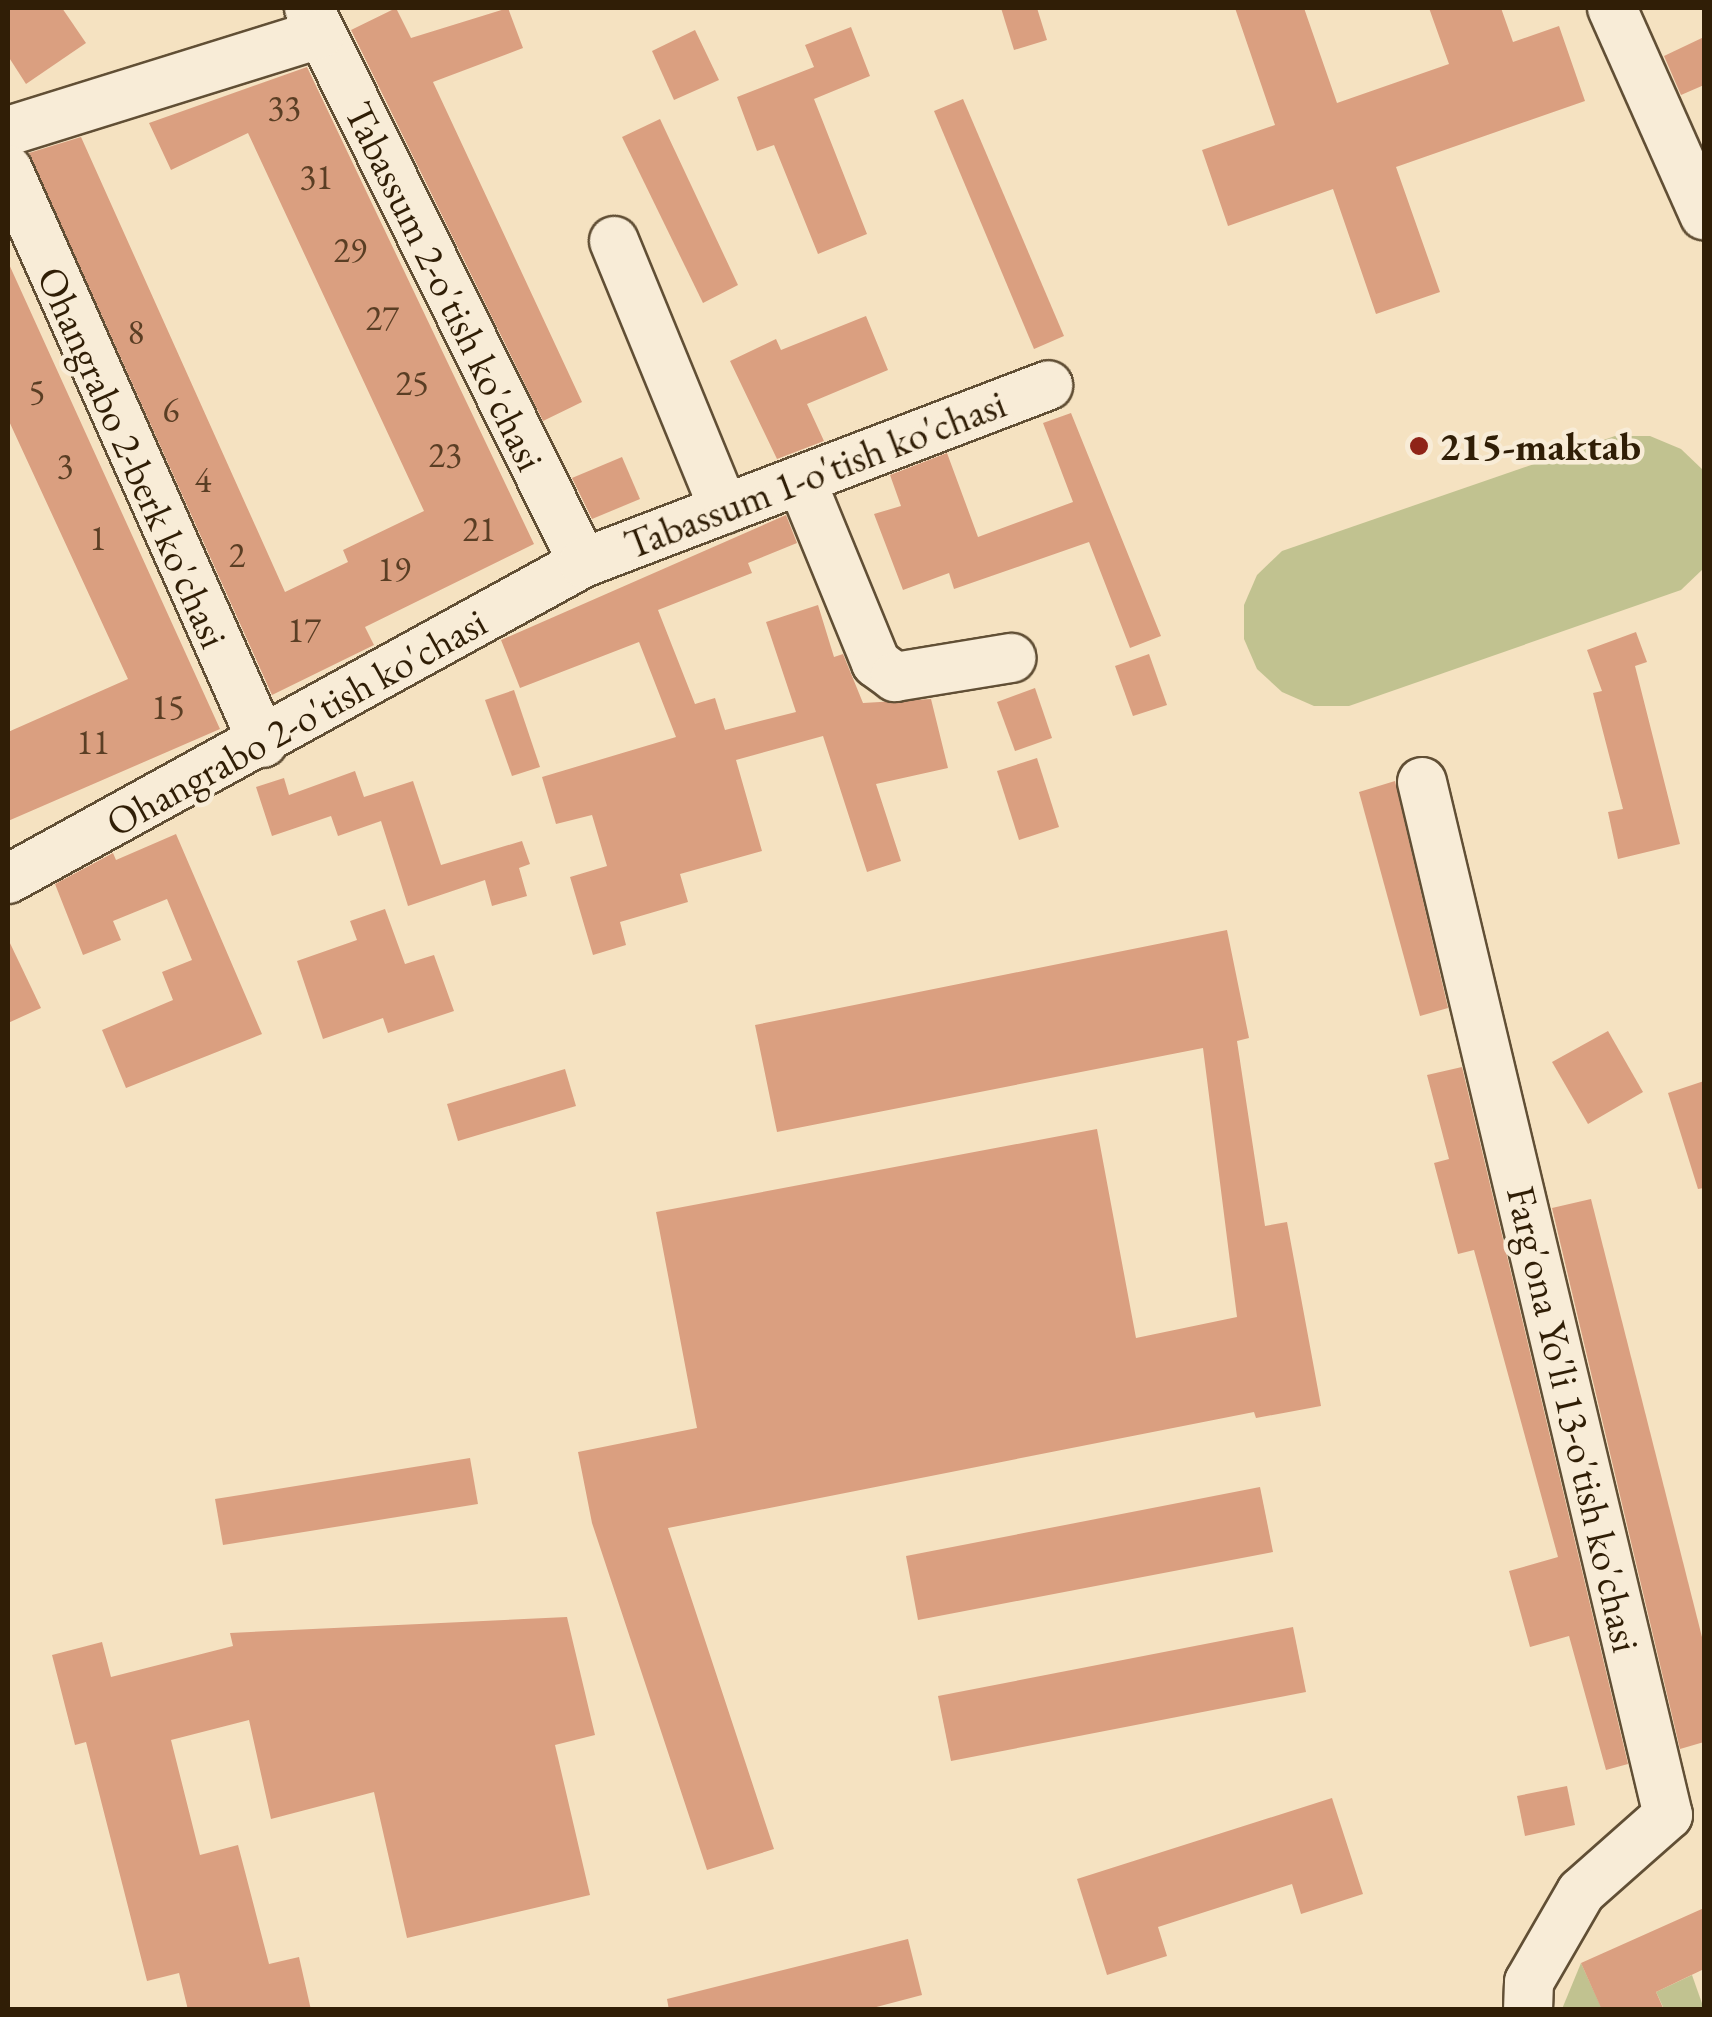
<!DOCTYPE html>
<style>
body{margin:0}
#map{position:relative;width:1712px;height:2017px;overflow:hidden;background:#f5e2c1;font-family:"EB Garamond",serif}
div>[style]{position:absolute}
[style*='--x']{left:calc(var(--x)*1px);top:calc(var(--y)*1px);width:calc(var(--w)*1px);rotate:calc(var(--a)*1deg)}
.green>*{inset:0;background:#c1c290}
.building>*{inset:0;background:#da9f80}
.roads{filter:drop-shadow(2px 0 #614f35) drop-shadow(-2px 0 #614f35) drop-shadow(0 2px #614f35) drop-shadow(0 -2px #614f35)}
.minor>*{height:48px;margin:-24px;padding:0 24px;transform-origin:24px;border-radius:24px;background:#f8ecd7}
.dots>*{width:28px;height:28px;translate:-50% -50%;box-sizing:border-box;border:5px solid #f8ecd7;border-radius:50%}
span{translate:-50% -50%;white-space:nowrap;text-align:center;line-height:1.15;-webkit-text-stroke:9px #f8ecd7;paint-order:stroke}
.number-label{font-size:35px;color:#5a3e24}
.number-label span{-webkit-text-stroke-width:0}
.street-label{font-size:40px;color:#301e06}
.poi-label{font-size:40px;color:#301e06;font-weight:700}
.left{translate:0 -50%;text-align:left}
.frame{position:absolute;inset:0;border:10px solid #301e06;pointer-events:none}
</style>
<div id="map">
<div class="green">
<i style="clip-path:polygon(1615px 436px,1650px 436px,1681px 449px,1704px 471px,1704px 568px,1681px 590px,1349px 706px,1314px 706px,1282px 692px,1257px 669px,1244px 639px,1244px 605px,1257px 575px,1282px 551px)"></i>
<i style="clip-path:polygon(1581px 1963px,1602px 2009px,1562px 2009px)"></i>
<i style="clip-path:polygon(1692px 1975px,1704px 2009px,1664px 2009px,1656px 1992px)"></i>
</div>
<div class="building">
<i style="clip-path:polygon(8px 8px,62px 8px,86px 43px,26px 84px,8px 56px)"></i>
<i style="clip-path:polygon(396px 8px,411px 38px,508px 8px,523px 48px,433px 82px,582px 402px,543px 421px,351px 30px)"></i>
<i style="clip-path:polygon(1001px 8px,1037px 8px,1047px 40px,1014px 50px)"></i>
<i style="clip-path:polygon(1235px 8px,1304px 8px,1337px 103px,1449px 64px,1429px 8px,1501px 8px,1513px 42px,1559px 26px,1585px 101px,1396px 167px,1440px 292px,1376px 314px,1333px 189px,1228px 226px,1202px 150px,1275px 125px)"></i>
<i style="clip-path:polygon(851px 27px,870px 76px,814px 99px,867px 234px,818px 254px,774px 145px,757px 151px,737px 97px,814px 67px,805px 45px)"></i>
<i style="clip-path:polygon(695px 30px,719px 80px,674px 100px,652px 51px)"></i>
<i style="clip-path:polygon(1704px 37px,1704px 85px,1681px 95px,1664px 56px)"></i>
<i style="clip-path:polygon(307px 67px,534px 544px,365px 627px,374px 645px,272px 695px,29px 153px,81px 137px,285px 592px,348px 562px,343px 550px,424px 511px,248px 133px,171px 170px,149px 123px)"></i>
<i style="clip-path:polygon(963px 99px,1064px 336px,1034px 349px,934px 111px)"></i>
<i style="clip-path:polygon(660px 119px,738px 285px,703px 303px,622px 137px)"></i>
<i style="clip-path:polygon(8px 262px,220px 729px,8px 821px,8px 732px,128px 679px,8px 419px)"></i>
<i style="clip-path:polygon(866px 316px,888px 370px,807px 404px,824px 441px,777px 459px,730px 361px,776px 339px,781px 350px)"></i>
<i style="clip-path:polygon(1071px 413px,1161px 636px,1130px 648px,1089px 542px,954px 589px,949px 573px,903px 590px,874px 514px,901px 506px,890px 475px,947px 453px,978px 537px,1073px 502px,1043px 423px)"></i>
<i style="clip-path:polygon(622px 457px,640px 499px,592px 519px,572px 478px)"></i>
<i style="clip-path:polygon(786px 515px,797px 543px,748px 563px,752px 573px,658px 610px,695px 704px,715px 698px,725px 730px,796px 712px,766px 622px,818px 605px,834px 657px,843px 654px,863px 703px,931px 699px,948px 768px,876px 784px,901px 861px,867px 872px,823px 736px,736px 760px,762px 851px,680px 874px,688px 902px,620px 922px,626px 945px,593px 955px,570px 877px,607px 866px,592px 815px,556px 824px,542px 777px,676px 737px,639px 642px,520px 688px,501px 640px)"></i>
<i style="clip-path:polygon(1636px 632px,1647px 662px,1635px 666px,1680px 844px,1618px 859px,1608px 812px,1623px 809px,1593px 693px,1602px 691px,1587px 650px)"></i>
<i style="clip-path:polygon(1149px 654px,1167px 705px,1133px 716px,1115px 666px)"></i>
<i style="clip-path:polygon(1035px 688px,1052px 738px,1015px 751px,997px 702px)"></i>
<i style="clip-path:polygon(514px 690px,540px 767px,512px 776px,485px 700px)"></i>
<i style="clip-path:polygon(1037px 758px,1059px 827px,1019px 840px,997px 771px)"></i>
<i style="clip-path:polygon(355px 771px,364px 797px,413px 781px,441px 865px,522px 841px,530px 864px,519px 868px,527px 896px,492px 906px,485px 880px,408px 906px,381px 821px,338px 836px,331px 816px,272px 836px,256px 787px,284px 778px,289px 795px)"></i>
<i style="clip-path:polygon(1395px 781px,1448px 1008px,1420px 1016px,1359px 792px)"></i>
<i style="clip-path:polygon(176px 834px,262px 1034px,126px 1088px,102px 1030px,173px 1000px,162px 972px,192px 960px,167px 899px,113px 921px,121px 940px,83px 955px,55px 884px,113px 853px,116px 860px)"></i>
<i style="clip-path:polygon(385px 909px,405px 964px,434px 955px,454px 1011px,388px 1033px,383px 1018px,323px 1039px,297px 961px,357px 940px,350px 921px)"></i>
<i style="clip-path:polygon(1227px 930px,1249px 1038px,1237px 1041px,1265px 1226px,1287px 1222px,1321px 1406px,1256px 1418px,1254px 1412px,668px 1528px,774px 1849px,707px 1870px,592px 1523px,578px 1452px,697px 1428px,656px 1212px,1097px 1129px,1136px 1338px,1237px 1317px,1203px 1048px,777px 1132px,755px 1025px)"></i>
<i style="clip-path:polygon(8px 939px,41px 1008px,8px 1023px)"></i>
<i style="clip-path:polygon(1608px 1031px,1643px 1092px,1588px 1124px,1552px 1062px)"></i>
<i style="clip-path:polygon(1462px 1067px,1628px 1764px,1606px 1770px,1569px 1636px,1530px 1647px,1509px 1571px,1558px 1557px,1474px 1250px,1458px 1254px,1434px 1163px,1449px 1159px,1427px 1075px)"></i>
<i style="clip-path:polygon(565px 1069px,576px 1106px,458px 1141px,447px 1104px)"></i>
<i style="clip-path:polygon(1704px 1081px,1704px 1188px,1698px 1189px,1668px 1093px)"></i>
<i style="clip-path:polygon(1591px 1199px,1704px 1645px,1704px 1742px,1680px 1749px,1552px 1208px)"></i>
<i style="clip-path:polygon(470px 1458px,478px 1504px,223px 1545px,215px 1499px)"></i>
<i style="clip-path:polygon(1260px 1487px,1273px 1552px,918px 1620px,906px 1556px)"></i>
<i style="clip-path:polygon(567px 1617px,595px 1735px,555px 1745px,590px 1895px,407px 1938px,374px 1792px,271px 1819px,249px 1720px,171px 1740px,200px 1855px,238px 1845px,269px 1964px,299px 1957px,311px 2010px,188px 2010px,179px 1973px,147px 1981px,86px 1742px,75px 1745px,52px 1655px,102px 1642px,111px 1677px,233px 1646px,230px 1633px)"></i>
<i style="clip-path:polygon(1293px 1627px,1306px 1692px,951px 1761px,938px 1696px)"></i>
<i style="clip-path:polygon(1567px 1786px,1575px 1825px,1525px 1836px,1517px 1796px)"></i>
<i style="clip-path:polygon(1332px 1798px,1363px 1894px,1301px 1914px,1292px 1884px,1158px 1927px,1167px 1956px,1107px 1975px,1077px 1879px)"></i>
<i style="clip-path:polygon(1704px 1908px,1704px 1969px,1656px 1992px,1664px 2010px,1602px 2010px,1581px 1963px)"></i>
<i style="clip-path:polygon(908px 1939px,922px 1995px,865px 2010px,669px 2010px,667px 1999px)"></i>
</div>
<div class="roads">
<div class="minor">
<i style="--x:309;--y:8;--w:619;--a:63.72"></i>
<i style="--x:1612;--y:8;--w:227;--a:66"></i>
<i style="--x:8;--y:131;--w:327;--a:-17.3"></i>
<i style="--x:8;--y:170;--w:627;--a:66.01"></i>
<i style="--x:614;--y:241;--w:290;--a:67.7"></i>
<i style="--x:801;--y:480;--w:198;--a:67.7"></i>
<i style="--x:876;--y:663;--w:24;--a:36"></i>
<i style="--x:895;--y:677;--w:118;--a:-9.3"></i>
<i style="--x:1422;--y:782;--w:1062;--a:76.61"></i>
<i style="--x:1668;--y:1815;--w:116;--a:138.5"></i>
<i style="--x:1581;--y:1892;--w:104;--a:120"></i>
<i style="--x:1529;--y:1982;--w:28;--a:92"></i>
<i style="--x:8;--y:879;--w:656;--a:-28.79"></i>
<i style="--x:583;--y:563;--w:498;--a:-20.9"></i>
</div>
</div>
<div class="dots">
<i style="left:1419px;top:446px;background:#8f2418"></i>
</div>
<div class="number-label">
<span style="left:284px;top:108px">33</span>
<span style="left:316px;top:177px">31</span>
<span style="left:350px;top:250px">29</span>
<span style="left:382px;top:318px">27</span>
<span style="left:136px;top:332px">8</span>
<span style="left:412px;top:383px">25</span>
<span style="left:37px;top:392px">5</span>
<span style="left:171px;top:410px">6</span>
<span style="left:445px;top:455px">23</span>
<span style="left:65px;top:466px">3</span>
<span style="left:203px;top:480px">4</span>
<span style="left:479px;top:529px">21</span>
<span style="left:98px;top:538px">1</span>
<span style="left:237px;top:555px">2</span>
<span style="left:394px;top:569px">19</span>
<span style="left:304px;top:630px">17</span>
<span style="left:168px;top:707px">15</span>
<span style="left:93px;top:742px">11</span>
</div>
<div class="street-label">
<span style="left:445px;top:286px;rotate:64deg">Tabassum 2-o'tish ko'chasi</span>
<span style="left:133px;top:457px;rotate:66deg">Ohangrabo 2-berk ko'chasi</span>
<span style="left:815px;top:474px;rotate:-21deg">Tabassum 1-o'tish ko'chasi</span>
<span style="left:296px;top:722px;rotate:-29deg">Ohangrabo 2-o'tish ko'chasi</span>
<span style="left:1574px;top:1419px;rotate:77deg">Farg'ona Yo'li 13-o'tish ko'chasi</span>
</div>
<div class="poi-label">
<span class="left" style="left:1439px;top:446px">215-maktab</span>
</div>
<div class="frame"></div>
</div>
